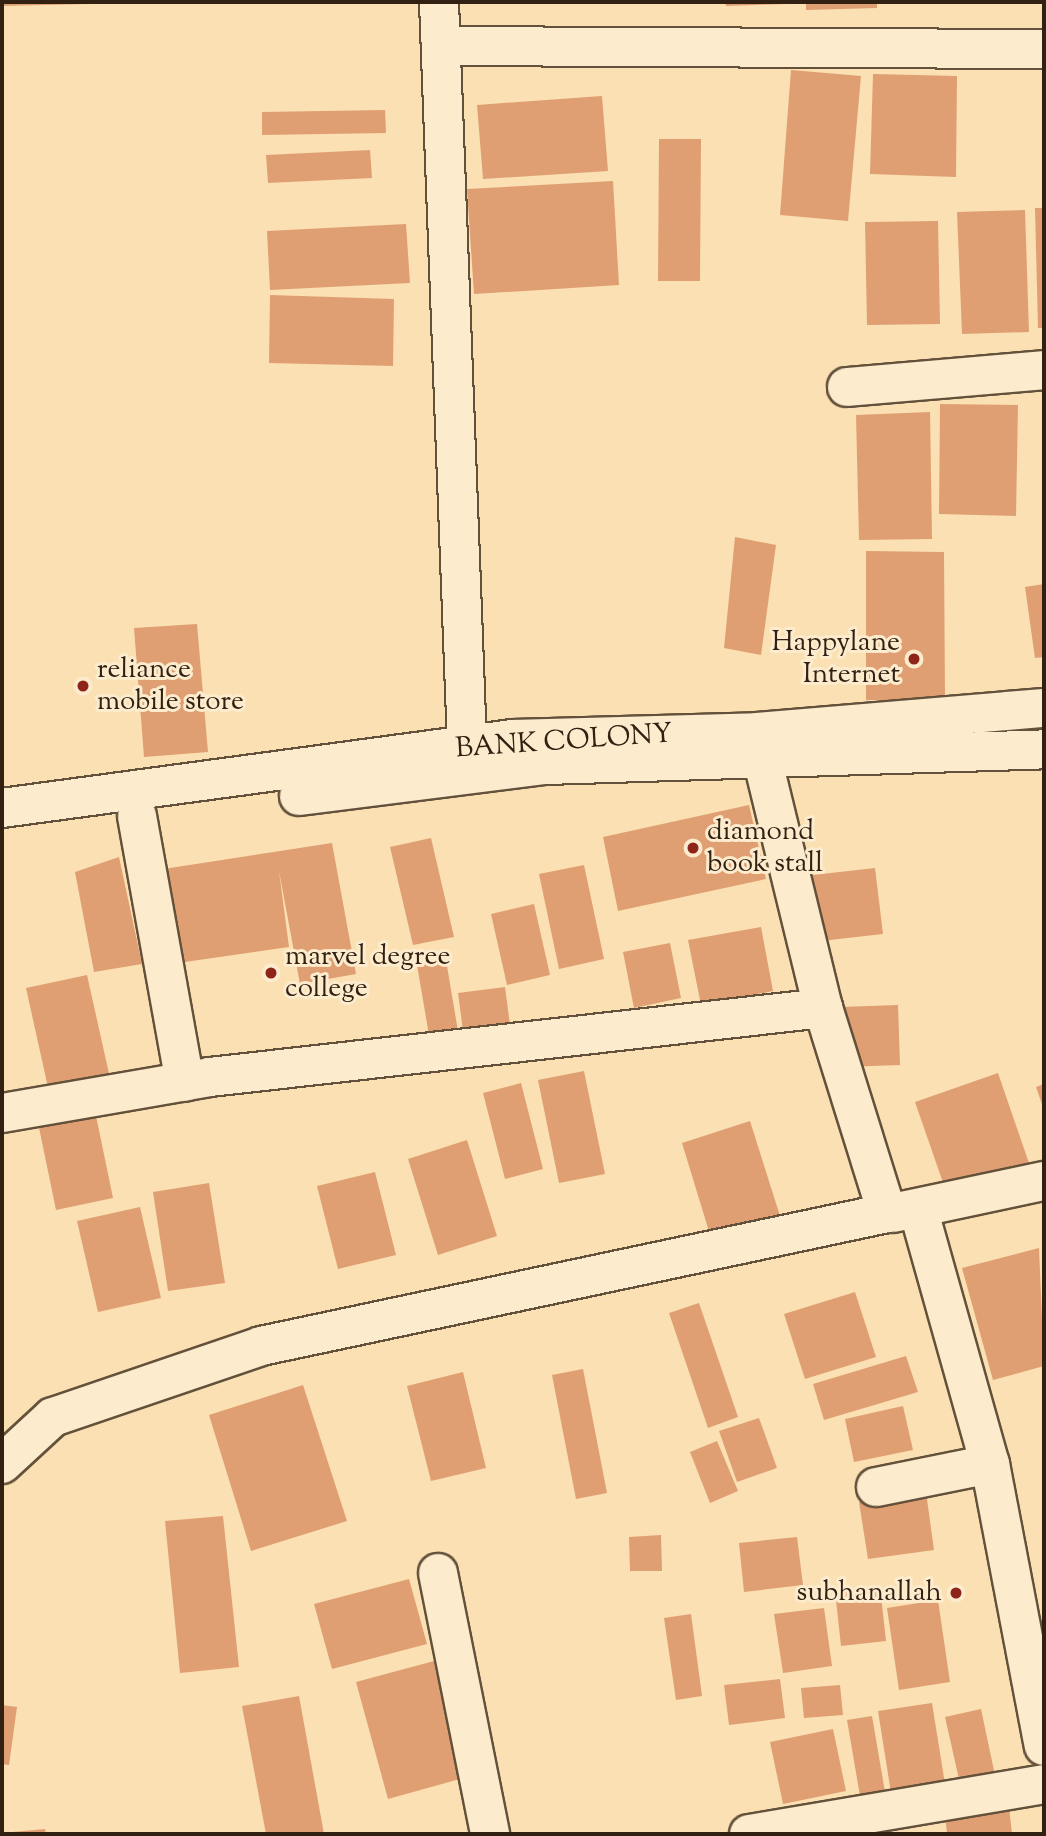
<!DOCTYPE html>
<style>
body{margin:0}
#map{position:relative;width:1046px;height:1836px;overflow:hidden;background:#fae0b2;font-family:"Sorts Mill Goudy",serif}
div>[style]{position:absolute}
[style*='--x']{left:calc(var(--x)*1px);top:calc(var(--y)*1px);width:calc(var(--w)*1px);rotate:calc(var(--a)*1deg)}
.building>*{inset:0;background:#e09f72}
.roads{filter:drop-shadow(2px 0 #64513b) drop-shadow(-2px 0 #64513b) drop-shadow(0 2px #64513b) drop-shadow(0 -2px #64513b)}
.minor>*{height:38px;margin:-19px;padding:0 19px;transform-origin:19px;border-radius:19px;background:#fcebcd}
.secondary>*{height:38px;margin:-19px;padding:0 19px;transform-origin:19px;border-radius:19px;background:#fcebcd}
.dots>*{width:19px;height:19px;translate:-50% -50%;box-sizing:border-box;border:4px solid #fcebcd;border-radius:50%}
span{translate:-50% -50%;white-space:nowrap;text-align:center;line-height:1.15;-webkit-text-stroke:6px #fcebcd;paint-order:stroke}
.poi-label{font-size:28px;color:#322113}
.right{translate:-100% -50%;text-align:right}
.left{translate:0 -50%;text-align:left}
.street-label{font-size:28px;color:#322113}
.frame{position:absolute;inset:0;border:4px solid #322113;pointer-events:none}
</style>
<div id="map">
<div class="building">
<i style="clip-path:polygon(2px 2px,90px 2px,90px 4px,2px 6px)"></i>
<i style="clip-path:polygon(725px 2px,787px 2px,788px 4px,726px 6px)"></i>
<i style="clip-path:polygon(806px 2px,877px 2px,877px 8px,806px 10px)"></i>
<i style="clip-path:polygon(791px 70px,861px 76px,848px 221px,780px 215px)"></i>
<i style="clip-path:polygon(873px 74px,957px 76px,956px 177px,870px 174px)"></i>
<i style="clip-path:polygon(602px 96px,608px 171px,483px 179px,477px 105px)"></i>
<i style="clip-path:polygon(385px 110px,386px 133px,262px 135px,262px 112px)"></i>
<i style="clip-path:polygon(659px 139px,701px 139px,700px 281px,658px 281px)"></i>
<i style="clip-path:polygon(370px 150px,372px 178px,268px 183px,266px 155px)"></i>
<i style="clip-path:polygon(613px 181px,619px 285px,474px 294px,467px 189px)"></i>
<i style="clip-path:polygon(1035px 208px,1044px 208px,1044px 328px,1038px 328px)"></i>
<i style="clip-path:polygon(1025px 210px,1029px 332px,962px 334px,957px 212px)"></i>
<i style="clip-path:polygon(938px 221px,940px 324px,867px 325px,865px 222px)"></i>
<i style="clip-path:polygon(406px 224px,410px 283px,270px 290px,267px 231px)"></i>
<i style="clip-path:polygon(270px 295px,394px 299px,393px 366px,269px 363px)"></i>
<i style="clip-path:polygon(940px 404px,1018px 405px,1016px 516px,939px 514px)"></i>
<i style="clip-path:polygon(930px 412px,932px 539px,859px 540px,856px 415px)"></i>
<i style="clip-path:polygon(735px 537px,776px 545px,761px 655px,724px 648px)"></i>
<i style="clip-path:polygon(866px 551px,944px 552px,945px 700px,866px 700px)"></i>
<i style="clip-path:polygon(1044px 584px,1044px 657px,1035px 658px,1025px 587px)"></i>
<i style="clip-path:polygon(197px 624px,208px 752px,144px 757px,134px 628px)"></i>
<i style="clip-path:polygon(749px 805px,766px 879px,618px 911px,603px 837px)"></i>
<i style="clip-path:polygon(431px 838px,454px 937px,413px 945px,390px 847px)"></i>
<i style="clip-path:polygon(332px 843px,356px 974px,300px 984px,279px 871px,289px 947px,171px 964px,157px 870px)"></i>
<i style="clip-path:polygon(119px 857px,142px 964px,94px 972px,75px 872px)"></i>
<i style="clip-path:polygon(584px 865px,604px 959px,559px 969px,539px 874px)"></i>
<i style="clip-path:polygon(875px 868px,883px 934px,812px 942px,804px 876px)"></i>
<i style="clip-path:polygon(534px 904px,550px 975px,507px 985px,491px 914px)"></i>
<i style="clip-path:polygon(761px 927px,773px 991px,701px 1005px,688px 940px)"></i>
<i style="clip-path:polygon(670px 943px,681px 998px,634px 1008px,623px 952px)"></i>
<i style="clip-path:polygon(446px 960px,459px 1037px,430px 1041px,417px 965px)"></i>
<i style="clip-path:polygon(87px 975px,110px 1078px,49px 1092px,26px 988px)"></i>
<i style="clip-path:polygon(505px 987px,512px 1040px,465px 1046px,458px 993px)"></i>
<i style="clip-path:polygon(898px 1005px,900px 1065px,843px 1067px,840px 1007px)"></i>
<i style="clip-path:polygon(584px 1071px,605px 1174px,559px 1183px,538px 1080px)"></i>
<i style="clip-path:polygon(998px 1073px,1031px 1169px,948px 1197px,915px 1102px)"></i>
<i style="clip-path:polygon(521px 1083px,543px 1169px,505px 1179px,483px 1093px)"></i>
<i style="clip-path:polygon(1044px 1084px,1044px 1110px,1036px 1087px)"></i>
<i style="clip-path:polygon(94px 1106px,113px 1198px,56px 1210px,37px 1118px)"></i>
<i style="clip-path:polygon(750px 1121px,780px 1216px,711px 1238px,682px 1143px)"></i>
<i style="clip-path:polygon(467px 1140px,497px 1236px,438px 1255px,408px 1159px)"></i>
<i style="clip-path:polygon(375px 1172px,396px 1255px,338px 1269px,317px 1186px)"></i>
<i style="clip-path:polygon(209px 1183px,225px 1283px,168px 1291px,153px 1192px)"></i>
<i style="clip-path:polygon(140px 1207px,161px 1298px,98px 1312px,77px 1221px)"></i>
<i style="clip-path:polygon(1039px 1248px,1044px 1366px,993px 1380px,962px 1268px)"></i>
<i style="clip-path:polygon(855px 1292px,876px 1357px,805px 1379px,784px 1314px)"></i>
<i style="clip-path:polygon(699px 1303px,738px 1417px,708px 1428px,669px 1313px)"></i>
<i style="clip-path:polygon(906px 1356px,918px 1392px,824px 1420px,813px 1384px)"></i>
<i style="clip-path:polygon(583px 1369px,607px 1493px,576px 1499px,552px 1375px)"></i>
<i style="clip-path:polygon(463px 1372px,486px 1468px,431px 1481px,407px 1386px)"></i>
<i style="clip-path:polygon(303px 1385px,347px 1521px,251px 1551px,209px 1415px)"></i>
<i style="clip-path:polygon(903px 1406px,913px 1450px,854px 1462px,845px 1419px)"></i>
<i style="clip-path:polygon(759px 1418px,777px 1468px,737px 1482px,719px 1431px)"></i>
<i style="clip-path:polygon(717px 1441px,738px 1491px,710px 1503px,690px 1452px)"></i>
<i style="clip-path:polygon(926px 1492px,934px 1550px,868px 1559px,859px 1502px)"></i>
<i style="clip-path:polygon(223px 1516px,239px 1667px,180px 1673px,165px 1521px)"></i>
<i style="clip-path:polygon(661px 1535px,662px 1571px,630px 1571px,629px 1537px)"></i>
<i style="clip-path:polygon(797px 1537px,803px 1585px,744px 1592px,739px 1543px)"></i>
<i style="clip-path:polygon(409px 1579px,427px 1644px,332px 1669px,314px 1604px)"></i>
<i style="clip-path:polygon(880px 1586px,886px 1641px,841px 1646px,835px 1591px)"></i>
<i style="clip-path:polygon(938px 1600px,950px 1682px,899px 1690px,887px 1608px)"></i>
<i style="clip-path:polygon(824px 1608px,832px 1666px,783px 1673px,774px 1614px)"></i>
<i style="clip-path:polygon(691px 1614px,702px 1696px,676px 1700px,664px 1618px)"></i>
<i style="clip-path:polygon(434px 1661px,467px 1777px,388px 1799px,356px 1682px)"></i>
<i style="clip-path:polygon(780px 1679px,785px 1718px,729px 1725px,724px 1685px)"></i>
<i style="clip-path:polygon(840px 1685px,843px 1715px,804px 1718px,801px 1688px)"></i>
<i style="clip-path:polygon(299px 1696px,324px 1834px,266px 1834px,242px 1706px)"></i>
<i style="clip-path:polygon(932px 1703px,945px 1784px,891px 1793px,878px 1711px)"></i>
<i style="clip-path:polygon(2px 1705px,17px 1707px,9px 1765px,2px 1764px)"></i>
<i style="clip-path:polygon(981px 1709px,996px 1780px,961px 1788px,945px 1717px)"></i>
<i style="clip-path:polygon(872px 1716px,885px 1792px,860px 1796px,847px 1720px)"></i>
<i style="clip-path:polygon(833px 1729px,846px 1791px,783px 1804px,770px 1742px)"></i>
<i style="clip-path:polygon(1009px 1807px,1012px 1834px,947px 1834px,945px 1814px)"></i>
<i style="clip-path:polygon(45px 1829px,46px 1834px,12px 1834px,12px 1832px)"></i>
</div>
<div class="roads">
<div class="minor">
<i style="--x:439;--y:2;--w:745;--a:87.84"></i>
<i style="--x:442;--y:46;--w:602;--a:0.29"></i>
<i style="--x:847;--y:387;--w:198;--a:-4.9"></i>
<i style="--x:137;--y:816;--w:270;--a:79.8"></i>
<i style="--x:2;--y:1113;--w:211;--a:-9.8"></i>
<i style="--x:210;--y:1077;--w:617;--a:-6.42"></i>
<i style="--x:919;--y:1212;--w:262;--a:74.3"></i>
<i style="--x:990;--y:1464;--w:287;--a:79.2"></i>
<i style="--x:893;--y:1213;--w:154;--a:-12"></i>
<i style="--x:2;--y:1464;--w:69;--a:-42.7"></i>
<i style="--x:53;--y:1417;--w:220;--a:-18.8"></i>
<i style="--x:261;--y:1346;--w:640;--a:-11.99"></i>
<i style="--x:887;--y:1213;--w:215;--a:-107.3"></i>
<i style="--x:823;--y:1008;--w:257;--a:-103.7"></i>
<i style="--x:876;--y:1487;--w:116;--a:-11.4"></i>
<i style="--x:438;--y:1573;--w:266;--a:78.7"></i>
<i style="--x:749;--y:1834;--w:299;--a:-9.6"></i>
</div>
<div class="secondary">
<i style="--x:299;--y:796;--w:249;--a:-7.2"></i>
<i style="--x:546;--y:765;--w:498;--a:-1.8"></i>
<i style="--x:2;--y:808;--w:515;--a:-7.7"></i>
<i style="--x:512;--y:739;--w:245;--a:-1.6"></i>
<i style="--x:757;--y:732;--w:288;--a:-4.8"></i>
</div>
</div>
<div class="dots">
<i style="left:914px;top:659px;background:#8f2418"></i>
<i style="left:83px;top:686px;background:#8f2418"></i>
<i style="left:693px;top:848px;background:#8f2418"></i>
<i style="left:271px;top:973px;background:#8f2418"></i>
<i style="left:956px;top:1593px;background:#8f2418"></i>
</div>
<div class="poi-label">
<span class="right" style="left:900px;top:659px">Happylane<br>Internet</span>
<span class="left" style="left:97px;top:686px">reliance<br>mobile store</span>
<span class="left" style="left:707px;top:848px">diamond<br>book stall</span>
<span class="left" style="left:285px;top:973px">marvel degree<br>college</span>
<span class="right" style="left:942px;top:1593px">subhanallah</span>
</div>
<div class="street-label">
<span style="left:564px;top:742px;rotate:-4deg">BANK COLONY</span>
</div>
<div class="frame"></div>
</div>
